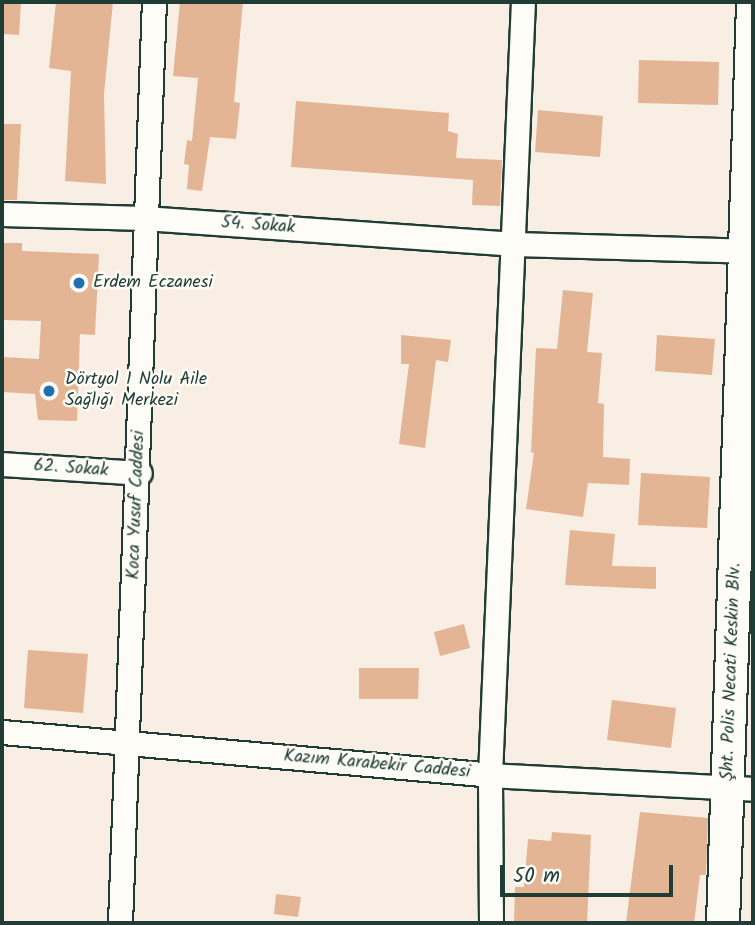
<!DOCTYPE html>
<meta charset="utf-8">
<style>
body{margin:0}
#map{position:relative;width:755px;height:925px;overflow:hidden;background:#f8eee3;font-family:Kalam,sans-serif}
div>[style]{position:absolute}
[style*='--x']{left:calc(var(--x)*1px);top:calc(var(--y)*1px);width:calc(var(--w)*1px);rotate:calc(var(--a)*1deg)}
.building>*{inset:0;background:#e4b594}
.roads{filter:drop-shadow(2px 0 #1f3d34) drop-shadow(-2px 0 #1f3d34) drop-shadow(0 2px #1f3d34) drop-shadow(0 -2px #1f3d34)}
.street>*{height:23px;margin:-11.5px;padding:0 11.5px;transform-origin:11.5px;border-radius:11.5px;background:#fdfcf7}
.secondary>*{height:32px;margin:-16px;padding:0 16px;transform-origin:16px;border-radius:16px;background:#fdfcf7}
.dots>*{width:19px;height:19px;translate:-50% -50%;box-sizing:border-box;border:4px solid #fdfcf7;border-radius:50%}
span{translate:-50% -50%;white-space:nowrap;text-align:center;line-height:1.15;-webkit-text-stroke:5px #fdfcf7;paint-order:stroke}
.street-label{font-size:18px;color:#1f3d34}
.poi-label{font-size:18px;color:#1f3d34}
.left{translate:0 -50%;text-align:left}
.frame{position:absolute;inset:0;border:4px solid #1f3d34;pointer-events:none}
.scale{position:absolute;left:500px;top:865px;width:173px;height:32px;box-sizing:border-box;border:4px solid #1f3d34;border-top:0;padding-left:9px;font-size:21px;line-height:24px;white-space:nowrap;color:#1f3d34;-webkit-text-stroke:5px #fdfcf7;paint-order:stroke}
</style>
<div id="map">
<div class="building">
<i style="clip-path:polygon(2px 2px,21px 2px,19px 35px,2px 34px)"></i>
<i style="clip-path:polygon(56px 2px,113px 2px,104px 94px,106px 184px,65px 181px,71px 71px,49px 68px)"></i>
<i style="clip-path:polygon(180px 2px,243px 2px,234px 102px,240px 103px,236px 139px,210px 137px,202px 191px,187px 189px,189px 165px,184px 164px,187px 140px,192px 141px,198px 78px,173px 76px)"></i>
<i style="clip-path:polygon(639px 60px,719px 62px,718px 105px,638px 103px)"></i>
<i style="clip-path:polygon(296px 101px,449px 113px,448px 131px,458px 134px,456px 158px,502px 160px,500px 206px,472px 205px,473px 180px,291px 167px)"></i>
<i style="clip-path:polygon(538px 110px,603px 116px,600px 157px,535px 152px)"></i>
<i style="clip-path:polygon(2px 124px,21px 124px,17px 200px,2px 200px)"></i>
<i style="clip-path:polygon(2px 243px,22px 243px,22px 251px,99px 254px,95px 335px,80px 334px,77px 421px,38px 420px,35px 394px,2px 392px,2px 357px,39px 359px,41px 321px,2px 320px)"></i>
<i style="clip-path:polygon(563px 290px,593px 293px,587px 352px,602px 353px,598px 403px,604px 404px,603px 457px,630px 459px,629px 485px,588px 483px,583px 517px,526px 509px,534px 453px,531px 452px,536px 348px,557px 349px)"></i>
<i style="clip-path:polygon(401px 335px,451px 340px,448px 362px,436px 360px,425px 448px,399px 444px,409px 364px,401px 364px)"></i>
<i style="clip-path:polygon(657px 335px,715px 339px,712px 375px,655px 371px)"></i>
<i style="clip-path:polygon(641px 473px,710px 477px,707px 528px,638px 525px)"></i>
<i style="clip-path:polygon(570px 530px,615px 534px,612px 566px,656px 567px,656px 589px,565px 585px)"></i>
<i style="clip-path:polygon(464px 624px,470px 648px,440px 656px,434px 632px)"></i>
<i style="clip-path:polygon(28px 650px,88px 654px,83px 713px,24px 708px)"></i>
<i style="clip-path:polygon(359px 668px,419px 668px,418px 699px,359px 699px)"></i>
<i style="clip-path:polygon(612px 700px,676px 708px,671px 748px,607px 740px)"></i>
<i style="clip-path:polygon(640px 812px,708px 818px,706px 875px,700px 875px,694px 923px,626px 923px)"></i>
<i style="clip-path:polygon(552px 832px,591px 835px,587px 923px,514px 923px,515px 887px,524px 887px,528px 839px,551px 841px)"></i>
<i style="clip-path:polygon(276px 894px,301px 897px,298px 917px,274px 914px)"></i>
</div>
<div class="roads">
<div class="street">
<i style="--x:2;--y:214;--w:142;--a:1.6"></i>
<i style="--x:144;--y:218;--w:372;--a:4"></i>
<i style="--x:515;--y:244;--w:231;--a:1.7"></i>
<i style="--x:2;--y:464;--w:138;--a:3.7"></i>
<i style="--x:2;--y:732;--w:490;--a:5"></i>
<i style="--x:490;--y:775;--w:263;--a:3"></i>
<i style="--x:120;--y:923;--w:922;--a:-87.89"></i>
<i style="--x:491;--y:923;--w:148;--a:-90.4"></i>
<i style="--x:490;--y:775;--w:774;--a:-87.56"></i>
</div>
<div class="secondary">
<i style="--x:723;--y:923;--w:921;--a:-88.13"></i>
</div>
</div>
<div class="dots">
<i style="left:79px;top:283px;background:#1f6fb2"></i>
<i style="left:49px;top:391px;background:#1f6fb2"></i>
</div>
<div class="street-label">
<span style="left:258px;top:226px;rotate:4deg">54. Sokak</span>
<span style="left:71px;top:469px;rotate:4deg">62. Sokak</span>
<span style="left:137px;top:505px;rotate:-88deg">Koca Yusuf Caddesi</span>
<span style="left:732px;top:672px;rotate:-88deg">Şht. Polis Necati Keskin Blv.</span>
<span style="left:377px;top:765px;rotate:5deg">Kazım Karabekir Caddesi</span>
</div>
<div class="poi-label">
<span class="left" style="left:93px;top:283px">Erdem Eczanesi</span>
<span class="left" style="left:65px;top:391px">Dörtyol 1 Nolu Aile<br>Sağlığı Merkezi</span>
</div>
<div class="frame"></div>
<div class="scale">50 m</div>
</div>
